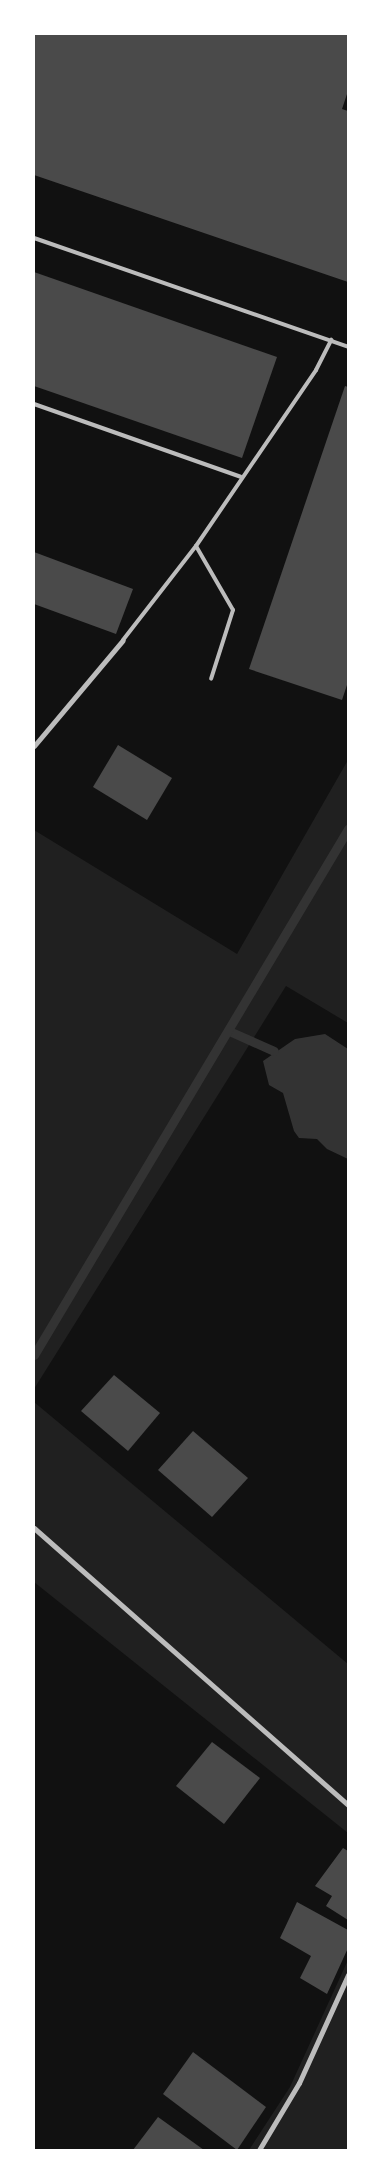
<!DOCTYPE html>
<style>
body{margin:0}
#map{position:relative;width:382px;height:2184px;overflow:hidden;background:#111;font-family:Georgia,serif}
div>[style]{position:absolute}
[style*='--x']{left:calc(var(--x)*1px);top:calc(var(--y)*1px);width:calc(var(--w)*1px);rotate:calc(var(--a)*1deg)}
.green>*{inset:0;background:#202020}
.water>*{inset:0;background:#333}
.stream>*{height:9px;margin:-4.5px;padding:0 4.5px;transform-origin:4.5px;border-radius:4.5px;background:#333}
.building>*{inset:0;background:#4a4a4a}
.service>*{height:4px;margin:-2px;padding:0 2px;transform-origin:2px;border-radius:2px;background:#bcbcbc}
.minor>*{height:5px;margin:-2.5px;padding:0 2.5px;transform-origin:2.5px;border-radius:2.5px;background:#bcbcbc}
span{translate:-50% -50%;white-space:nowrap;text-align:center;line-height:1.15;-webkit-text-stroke:4px #fff;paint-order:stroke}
.frame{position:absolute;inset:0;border:35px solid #fff;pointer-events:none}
</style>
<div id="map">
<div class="green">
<i style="clip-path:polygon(348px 760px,348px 1023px,286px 986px,34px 1389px,34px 830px,237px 954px)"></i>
<i style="clip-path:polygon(34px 1402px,348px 1664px,348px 1833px,34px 1582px)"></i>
<i style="clip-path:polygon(348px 1960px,348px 2150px,249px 2150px,290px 2087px)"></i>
</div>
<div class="water">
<i style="clip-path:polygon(325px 1034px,348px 1049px,348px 1159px,327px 1149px,317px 1139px,299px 1138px,294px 1131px,283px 1093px,269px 1085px,263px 1061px,295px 1039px)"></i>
</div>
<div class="stream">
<i style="--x:229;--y:1031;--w:49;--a:24"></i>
<i style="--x:34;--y:1355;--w:613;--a:-59.16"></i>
</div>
<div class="building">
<i style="clip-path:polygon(34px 34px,348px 34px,348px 91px,342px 109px,348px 111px,348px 282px,34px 175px)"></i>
<i style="clip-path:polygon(34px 272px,277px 357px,242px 458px,34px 386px)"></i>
<i style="clip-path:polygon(345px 386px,348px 387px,348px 682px,342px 700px,249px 669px)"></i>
<i style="clip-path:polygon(34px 552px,133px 589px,116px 634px,34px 604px)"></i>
<i style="clip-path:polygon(118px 745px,172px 778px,147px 820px,93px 787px)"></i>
<i style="clip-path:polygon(114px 1375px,160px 1413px,128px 1451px,81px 1411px)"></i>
<i style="clip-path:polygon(193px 1431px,248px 1478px,212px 1517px,158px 1470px)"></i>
<i style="clip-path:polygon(212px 1742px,260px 1778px,224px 1824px,176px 1786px)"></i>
<i style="clip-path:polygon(343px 1848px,348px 1851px,348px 1920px,326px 1906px,332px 1896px,315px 1886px)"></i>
<i style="clip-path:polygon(297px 1902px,348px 1930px,348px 1948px,327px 1994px,300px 1978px,311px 1956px,280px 1938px)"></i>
<i style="clip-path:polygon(193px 2052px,266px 2107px,237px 2150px,163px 2094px)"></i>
<i style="clip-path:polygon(158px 2117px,204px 2150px,133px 2150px)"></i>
</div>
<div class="service">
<i style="--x:34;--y:238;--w:332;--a:19.1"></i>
<i style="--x:34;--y:404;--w:219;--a:19.4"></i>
<i style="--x:196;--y:546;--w:74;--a:60"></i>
<i style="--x:233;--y:610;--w:72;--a:107.7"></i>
<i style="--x:123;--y:640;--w:119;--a:-52.2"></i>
<i style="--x:196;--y:546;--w:213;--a:-55.7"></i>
<i style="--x:316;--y:370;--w:34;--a:-63"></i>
</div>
<div class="minor">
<i style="--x:34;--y:746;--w:138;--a:-50"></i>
<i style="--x:34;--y:1528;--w:419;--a:41.4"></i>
<i style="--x:259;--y:2150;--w:78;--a:-59.2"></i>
<i style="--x:299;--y:2083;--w:119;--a:-65.6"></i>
</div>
<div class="frame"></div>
</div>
